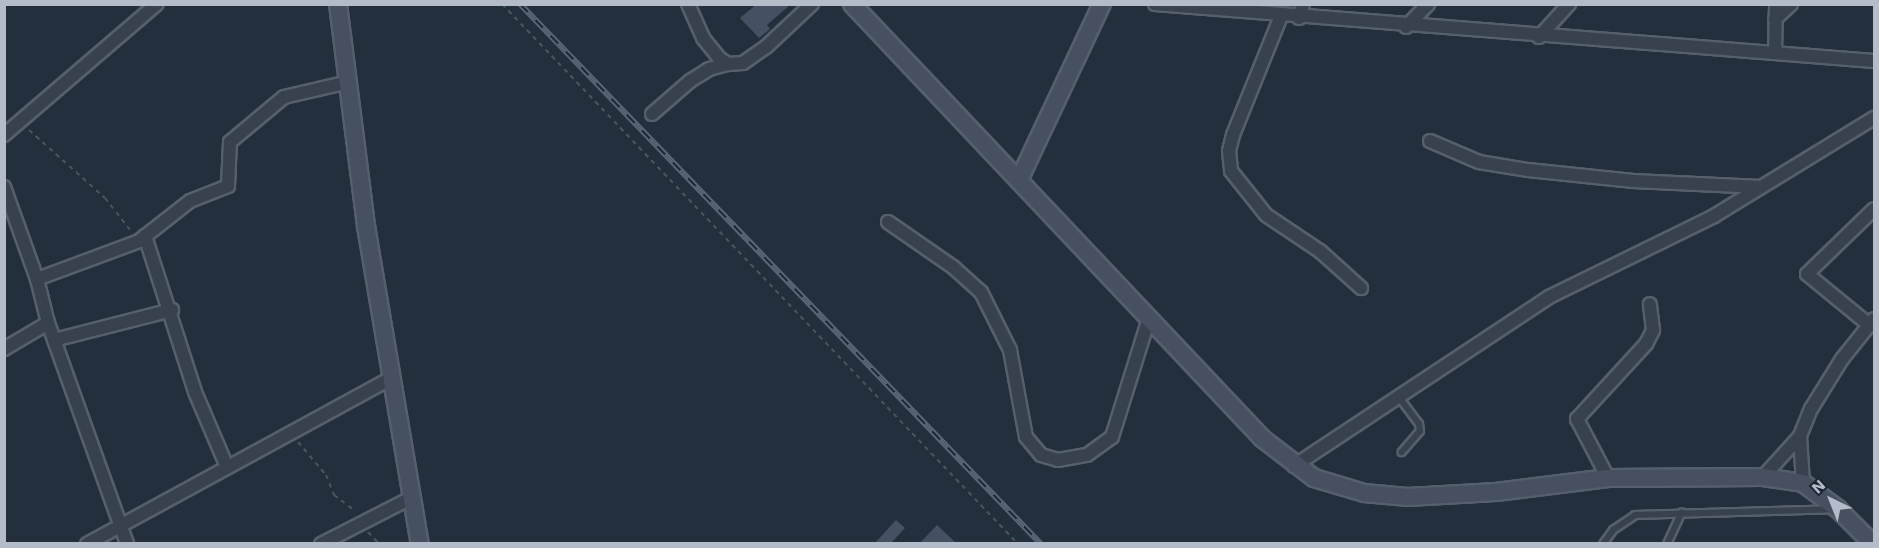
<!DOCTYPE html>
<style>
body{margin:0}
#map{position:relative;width:1879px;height:548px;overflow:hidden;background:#242f3e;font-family:"Work Sans",sans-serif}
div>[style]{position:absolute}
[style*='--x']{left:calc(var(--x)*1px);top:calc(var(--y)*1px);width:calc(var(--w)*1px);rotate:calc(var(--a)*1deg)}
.building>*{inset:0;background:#455162}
.path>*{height:2px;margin-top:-1px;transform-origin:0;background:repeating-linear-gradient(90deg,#44595c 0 4.5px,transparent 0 9px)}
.roads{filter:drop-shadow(2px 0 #565f6c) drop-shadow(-2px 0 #565f6c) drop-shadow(0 2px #565f6c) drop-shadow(0 -2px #565f6c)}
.lane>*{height:6px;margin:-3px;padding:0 3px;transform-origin:3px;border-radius:3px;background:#38414e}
.street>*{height:12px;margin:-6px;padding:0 6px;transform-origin:6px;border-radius:6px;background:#38414e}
.secondary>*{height:16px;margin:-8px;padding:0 8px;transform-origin:8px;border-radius:8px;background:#465061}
.rail>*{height:6px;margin-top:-3px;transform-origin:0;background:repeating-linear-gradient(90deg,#1d2633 0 11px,#5a6575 0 22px);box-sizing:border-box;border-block:2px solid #5a6575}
span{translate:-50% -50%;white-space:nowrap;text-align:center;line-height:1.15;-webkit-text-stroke:5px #1d2633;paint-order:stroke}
.frame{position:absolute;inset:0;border:6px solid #b4bcc9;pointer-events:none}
.north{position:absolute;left:1801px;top:470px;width:60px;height:60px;-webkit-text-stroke:4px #1d2633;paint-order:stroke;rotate:317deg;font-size:16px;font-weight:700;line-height:24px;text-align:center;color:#b4bcc9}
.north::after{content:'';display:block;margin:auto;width:21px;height:27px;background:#b4bcc9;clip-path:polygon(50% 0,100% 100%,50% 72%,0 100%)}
</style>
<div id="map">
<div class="building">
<i style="clip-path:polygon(757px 4px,791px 4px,767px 25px,770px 29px,759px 38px,740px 18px)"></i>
<i style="clip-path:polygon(896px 520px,905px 528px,891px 543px,875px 543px)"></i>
<i style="clip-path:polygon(937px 525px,956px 543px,920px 543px)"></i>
</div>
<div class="path">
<i style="--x:502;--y:4;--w:747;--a:46.3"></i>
<i style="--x:29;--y:130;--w:102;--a:41.8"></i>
<i style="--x:105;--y:198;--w:42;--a:51.8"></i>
<i style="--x:298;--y:442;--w:43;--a:49.7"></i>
<i style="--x:326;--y:475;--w:22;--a:68"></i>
<i style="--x:334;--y:495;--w:26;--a:37"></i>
<i style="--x:368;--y:532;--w:16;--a:47"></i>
</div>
<div class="roads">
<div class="lane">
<i style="--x:1398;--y:396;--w:35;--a:53"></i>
<i style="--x:1419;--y:424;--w:7;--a:82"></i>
<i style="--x:1420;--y:431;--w:28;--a:131"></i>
<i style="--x:1603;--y:544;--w:17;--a:-54"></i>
<i style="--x:1613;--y:530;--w:27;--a:-34"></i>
<i style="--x:1635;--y:515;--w:197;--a:-1.7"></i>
<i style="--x:1667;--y:544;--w:35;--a:-65"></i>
</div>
<div class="street">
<i style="--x:688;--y:4;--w:37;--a:66"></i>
<i style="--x:703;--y:38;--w:26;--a:51"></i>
<i style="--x:719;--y:58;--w:11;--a:34"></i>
<i style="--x:728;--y:64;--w:15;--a:-4"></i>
<i style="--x:743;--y:63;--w:28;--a:-35"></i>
<i style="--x:766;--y:47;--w:63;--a:-43.1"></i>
<i style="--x:1155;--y:4;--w:721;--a:4.53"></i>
<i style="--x:1281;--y:16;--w:128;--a:112"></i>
<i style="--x:1233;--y:135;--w:16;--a:104"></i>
<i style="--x:1229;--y:151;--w:20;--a:84"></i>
<i style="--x:1231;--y:171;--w:56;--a:51.5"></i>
<i style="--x:1266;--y:215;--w:66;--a:33.9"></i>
<i style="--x:1321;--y:252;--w:54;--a:42"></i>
<i style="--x:1299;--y:18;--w:15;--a:-74"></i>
<i style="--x:1775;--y:19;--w:22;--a:-43"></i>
<i style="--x:1406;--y:27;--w:32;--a:-46"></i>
<i style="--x:1539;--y:37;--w:45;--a:-47.7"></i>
<i style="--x:1775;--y:53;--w:49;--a:-88.8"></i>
<i style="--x:652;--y:114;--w:50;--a:-41"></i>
<i style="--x:690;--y:81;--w:22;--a:-32"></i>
<i style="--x:709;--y:69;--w:20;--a:-15"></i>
<i style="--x:4;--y:135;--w:201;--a:-40.6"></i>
<i style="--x:1430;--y:141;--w:53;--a:23.2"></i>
<i style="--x:1479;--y:162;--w:50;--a:9.3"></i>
<i style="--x:1528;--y:170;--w:106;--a:6"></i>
<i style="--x:1633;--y:181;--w:128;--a:2.7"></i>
<i style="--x:4;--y:187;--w:98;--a:70.3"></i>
<i style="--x:37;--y:279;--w:45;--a:76"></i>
<i style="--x:48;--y:323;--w:235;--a:70.3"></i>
<i style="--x:888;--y:222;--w:79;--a:34.7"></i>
<i style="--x:953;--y:267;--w:38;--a:42"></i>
<i style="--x:981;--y:292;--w:65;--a:63.4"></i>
<i style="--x:1010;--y:350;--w:88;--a:79.6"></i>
<i style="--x:1026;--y:437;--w:23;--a:50"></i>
<i style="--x:1041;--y:455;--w:18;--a:16"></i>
<i style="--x:1058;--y:460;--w:29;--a:-10"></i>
<i style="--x:1087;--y:455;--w:31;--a:-36"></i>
<i style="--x:1112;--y:437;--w:125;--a:-72.7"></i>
<i style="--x:145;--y:236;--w:164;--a:72.2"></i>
<i style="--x:195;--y:392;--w:82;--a:66.9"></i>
<i style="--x:37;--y:279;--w:109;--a:-20.4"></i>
<i style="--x:139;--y:241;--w:65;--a:-38.1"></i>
<i style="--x:190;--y:201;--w:41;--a:-21.5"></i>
<i style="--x:228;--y:186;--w:44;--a:-87.4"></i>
<i style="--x:230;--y:142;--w:70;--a:-39.8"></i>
<i style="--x:284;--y:97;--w:67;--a:-13"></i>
<i style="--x:1868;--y:324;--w:79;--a:-140.7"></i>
<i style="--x:1807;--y:274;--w:93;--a:-44.1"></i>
<i style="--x:54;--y:340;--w:122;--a:-14.3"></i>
<i style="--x:4;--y:349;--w:51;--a:-30.6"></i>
<i style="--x:1294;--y:466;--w:306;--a:-33.5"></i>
<i style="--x:1549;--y:297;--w:184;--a:-26.1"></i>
<i style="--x:1714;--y:216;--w:188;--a:-31.5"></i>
<i style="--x:1763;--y:477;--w:55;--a:-47.9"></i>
<i style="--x:1608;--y:478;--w:67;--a:-117.7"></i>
<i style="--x:1577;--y:419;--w:102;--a:-47.4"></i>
<i style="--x:1646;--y:344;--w:16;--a:-63"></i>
<i style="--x:1653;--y:330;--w:26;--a:-97"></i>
<i style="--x:1803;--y:483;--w:47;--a:-93.7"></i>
<i style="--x:1800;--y:436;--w:29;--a:-68"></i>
<i style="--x:1811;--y:409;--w:59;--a:-58.2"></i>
<i style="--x:1842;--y:359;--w:51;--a:-51.3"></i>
<i style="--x:87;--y:544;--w:346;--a:-28.6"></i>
<i style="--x:321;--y:544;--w:101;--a:-27.1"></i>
</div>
<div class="secondary">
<i style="--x:338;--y:4;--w:224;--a:82.8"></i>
<i style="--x:366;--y:226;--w:323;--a:80.4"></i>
<i style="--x:852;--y:4;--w:598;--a:46.62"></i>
<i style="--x:1263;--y:439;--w:64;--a:37.4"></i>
<i style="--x:1314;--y:478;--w:52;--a:16.7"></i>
<i style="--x:1364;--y:493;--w:44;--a:5.2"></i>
<i style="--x:1408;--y:497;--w:88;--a:-3.3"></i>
<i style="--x:1496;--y:492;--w:113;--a:-7.1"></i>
<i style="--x:1608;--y:478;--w:155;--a:-0.4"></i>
<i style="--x:1763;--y:477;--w:40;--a:8.5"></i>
<i style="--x:1803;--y:483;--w:44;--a:36.6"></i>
<i style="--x:1838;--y:509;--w:49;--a:45"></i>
<i style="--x:1019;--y:180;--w:195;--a:-64.8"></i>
</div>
</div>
<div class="rail">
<i style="--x:520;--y:4;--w:750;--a:46.03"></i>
</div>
<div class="frame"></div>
<div class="north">N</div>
</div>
